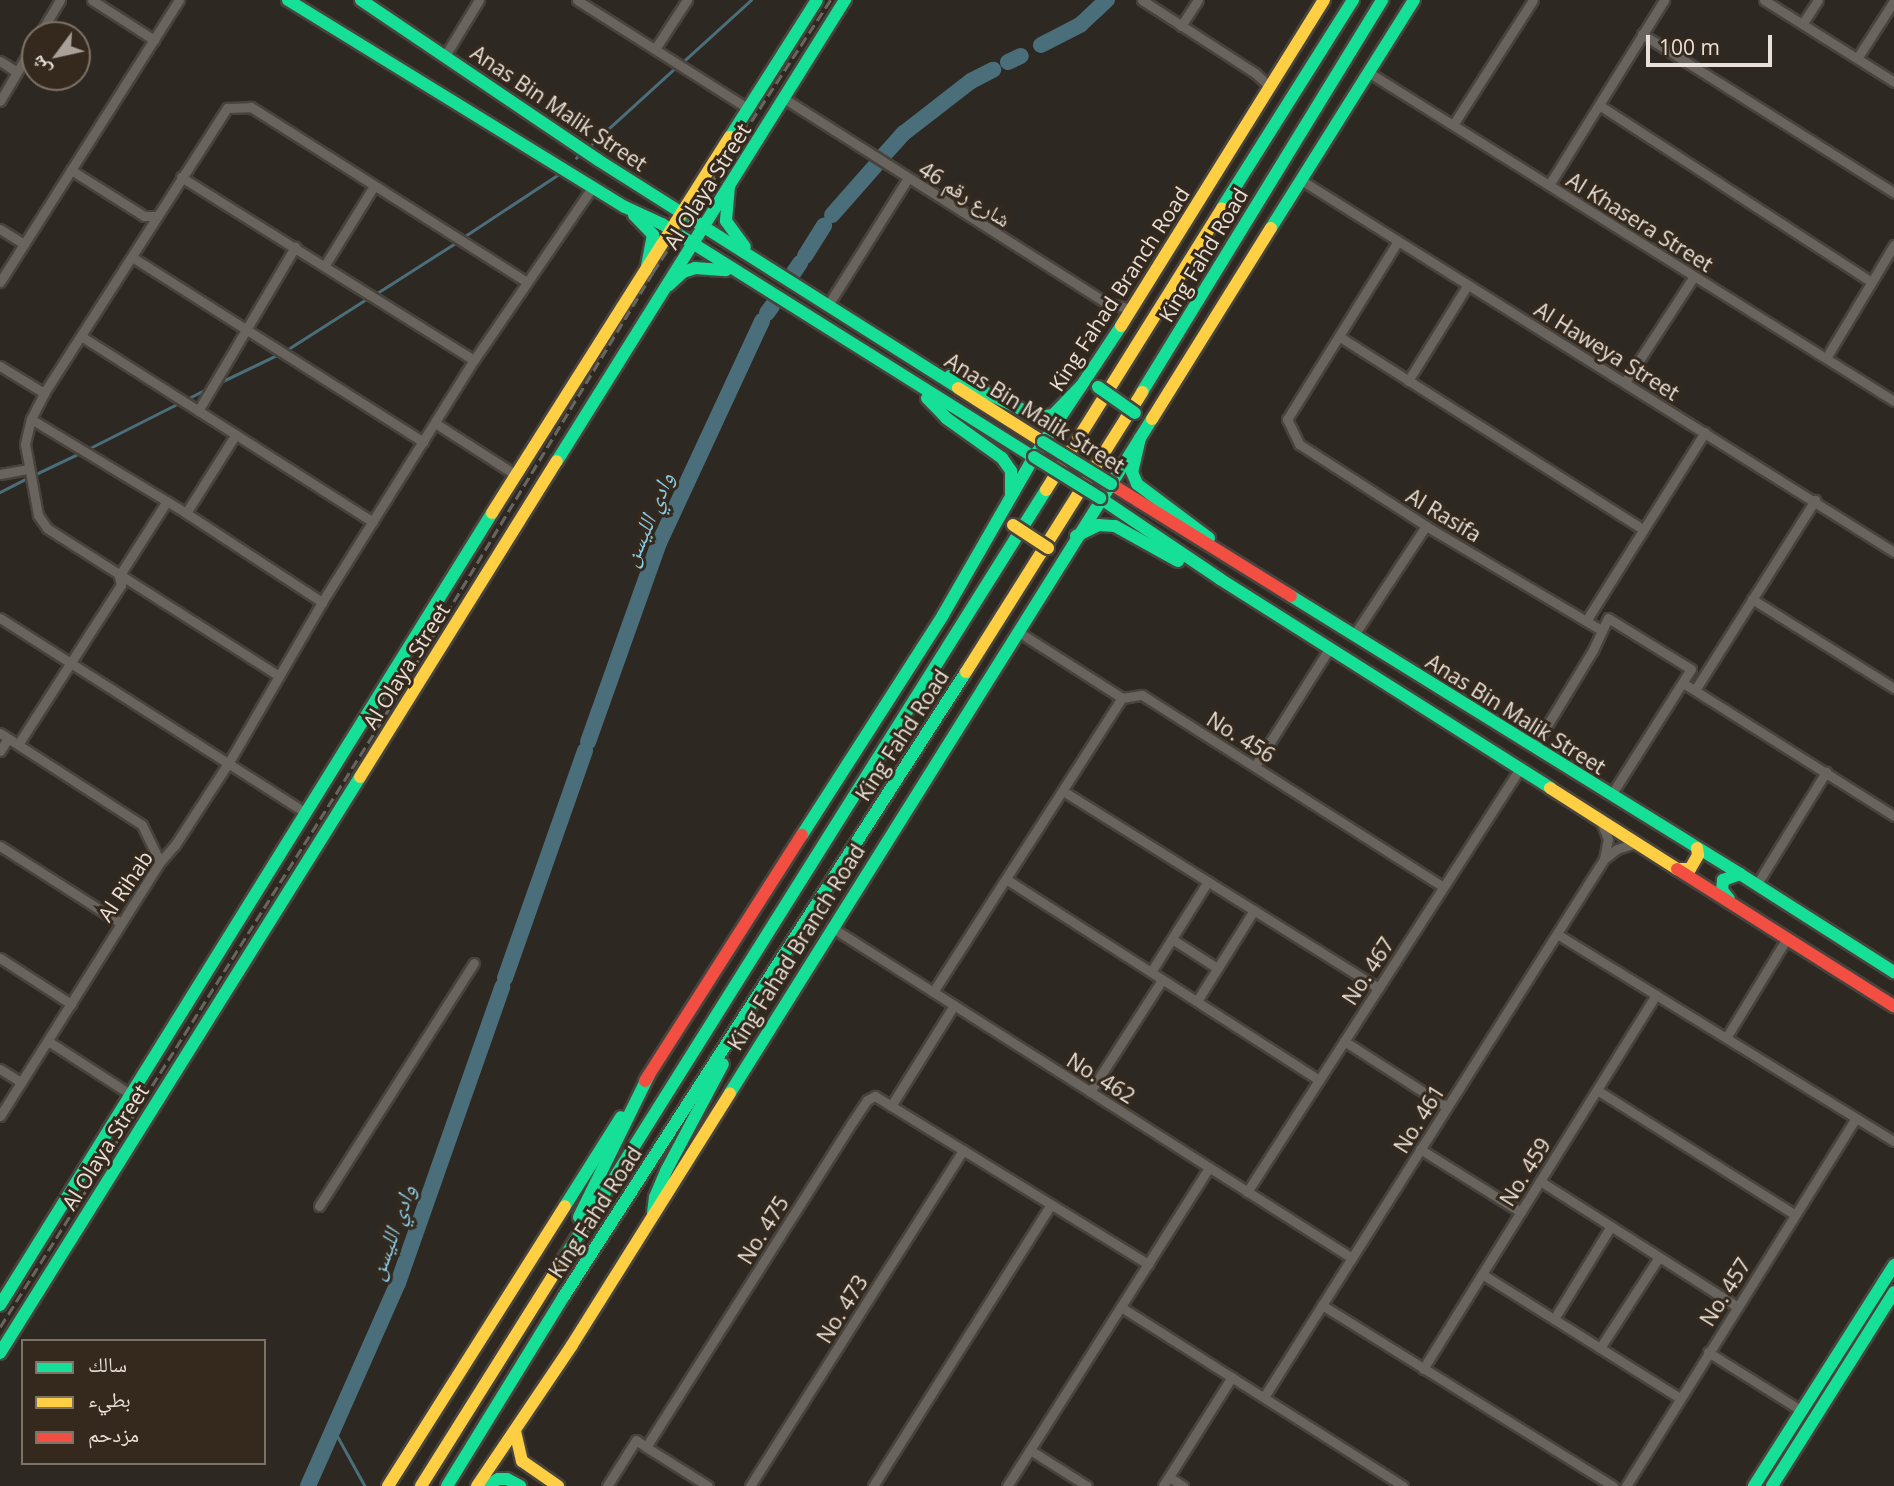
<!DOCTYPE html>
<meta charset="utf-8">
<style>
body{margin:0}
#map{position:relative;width:1894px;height:1486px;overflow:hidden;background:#2e2822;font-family:"Open Sans","Noto Naskh Arabic",sans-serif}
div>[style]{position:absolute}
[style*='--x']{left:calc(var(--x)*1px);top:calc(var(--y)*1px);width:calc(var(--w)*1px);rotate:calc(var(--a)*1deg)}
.stream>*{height:2.5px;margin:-1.25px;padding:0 1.25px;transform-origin:1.25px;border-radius:1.25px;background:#4b6e7b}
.river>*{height:16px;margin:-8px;padding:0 8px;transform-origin:8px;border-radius:8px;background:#4b6e7b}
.roads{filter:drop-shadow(2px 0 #48433d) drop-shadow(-2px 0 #48433d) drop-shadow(0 2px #48433d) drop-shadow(0 -2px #48433d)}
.street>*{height:9px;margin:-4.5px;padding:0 4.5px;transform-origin:4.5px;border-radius:4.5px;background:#69645e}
.fast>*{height:12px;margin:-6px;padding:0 6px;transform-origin:6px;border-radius:6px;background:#16e098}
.slow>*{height:12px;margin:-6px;padding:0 6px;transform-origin:6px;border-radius:6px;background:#ffcf43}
.jam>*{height:12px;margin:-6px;padding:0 6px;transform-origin:6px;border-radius:6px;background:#f24e42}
.rail>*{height:2.5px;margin-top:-1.25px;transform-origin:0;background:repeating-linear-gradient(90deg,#68645e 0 10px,transparent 0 15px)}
.bridges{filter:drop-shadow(2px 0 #48433d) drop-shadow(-2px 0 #48433d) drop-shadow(0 2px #48433d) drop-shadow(0 -2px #48433d)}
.fast-bridge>*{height:12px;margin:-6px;padding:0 6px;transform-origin:6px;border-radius:6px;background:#16e098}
.slow-bridge>*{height:12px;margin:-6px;padding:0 6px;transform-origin:6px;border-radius:6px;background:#ffcf43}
span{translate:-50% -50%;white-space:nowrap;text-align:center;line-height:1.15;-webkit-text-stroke:6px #34291c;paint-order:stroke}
.street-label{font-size:21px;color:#e9e1d9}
.water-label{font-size:23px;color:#86cbe7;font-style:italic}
.legend{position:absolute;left:21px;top:1339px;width:245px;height:126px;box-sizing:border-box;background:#34291c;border:2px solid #7c7368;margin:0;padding:9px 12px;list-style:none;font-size:21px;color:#e9e1d9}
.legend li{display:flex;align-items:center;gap:14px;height:35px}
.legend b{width:35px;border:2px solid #7c7368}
.north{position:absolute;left:21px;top:21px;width:70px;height:70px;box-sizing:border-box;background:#34291c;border:2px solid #7c7368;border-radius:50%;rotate:237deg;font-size:19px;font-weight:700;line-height:28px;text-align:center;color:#e9e1d9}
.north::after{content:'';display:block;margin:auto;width:24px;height:32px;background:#a8a099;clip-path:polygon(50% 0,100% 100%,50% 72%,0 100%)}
.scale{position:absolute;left:1646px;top:35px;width:126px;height:32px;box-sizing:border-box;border:4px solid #e9e1d9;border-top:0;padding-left:9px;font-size:21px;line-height:24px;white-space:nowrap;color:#e9e1d9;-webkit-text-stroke:5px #34291c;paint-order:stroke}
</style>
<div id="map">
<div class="stream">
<i style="--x:685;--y:60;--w:89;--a:-42.3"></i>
<i style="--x:606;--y:131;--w:92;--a:-42.4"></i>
<i style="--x:592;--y:144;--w:10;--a:-45"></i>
<i style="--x:576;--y:158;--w:1;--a:-45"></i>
<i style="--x:462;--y:238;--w:116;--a:-33.4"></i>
<i style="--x:374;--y:295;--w:98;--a:-32.6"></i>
<i style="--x:285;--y:351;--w:98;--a:-32.6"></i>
<i style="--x:219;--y:383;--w:67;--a:-25.8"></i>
<i style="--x:185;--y:400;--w:25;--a:-27"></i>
<i style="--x:88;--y:449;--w:102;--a:-26.8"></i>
<i style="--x:34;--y:475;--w:53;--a:-25.6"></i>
<i style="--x:0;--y:492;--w:31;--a:-27"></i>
<i style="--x:333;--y:1428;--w:66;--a:61.1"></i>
</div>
<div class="river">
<i style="--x:1041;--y:45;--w:44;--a:-27.1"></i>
<i style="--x:1080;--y:25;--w:37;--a:-43"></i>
<i style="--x:1008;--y:62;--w:14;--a:-25"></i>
<i style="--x:884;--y:155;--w:30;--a:-48"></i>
<i style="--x:904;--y:133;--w:85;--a:-37.8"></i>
<i style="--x:971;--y:81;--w:25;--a:-27"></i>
<i style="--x:832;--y:215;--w:65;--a:-48.7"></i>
<i style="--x:805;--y:256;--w:36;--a:-58"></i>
<i style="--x:794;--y:272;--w:11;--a:-56"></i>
<i style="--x:767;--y:313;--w:9;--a:-54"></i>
<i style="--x:588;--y:742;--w:211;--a:-70.4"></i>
<i style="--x:659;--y:543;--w:245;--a:-65.1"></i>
<i style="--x:505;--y:978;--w:241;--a:-70.6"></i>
<i style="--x:308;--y:1486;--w:222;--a:-66.1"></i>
<i style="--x:398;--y:1283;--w:314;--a:-70.6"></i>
</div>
<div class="roads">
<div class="street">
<i style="--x:92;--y:0;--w:74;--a:32.8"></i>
<i style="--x:577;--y:0;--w:204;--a:32.4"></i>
<i style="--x:1142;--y:0;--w:135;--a:32.9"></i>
<i style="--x:1255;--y:73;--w:15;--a:42"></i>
<i style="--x:1266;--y:83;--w:7;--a:74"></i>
<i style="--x:1764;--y:0;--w:154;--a:32.2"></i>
<i style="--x:1803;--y:23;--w:27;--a:-57"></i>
<i style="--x:1181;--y:26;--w:31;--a:-57"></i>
<i style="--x:1642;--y:34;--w:298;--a:32.2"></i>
<i style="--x:39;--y:35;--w:41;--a:-59"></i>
<i style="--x:655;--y:49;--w:59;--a:-56.9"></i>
<i style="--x:446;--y:54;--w:63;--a:-58.6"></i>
<i style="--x:1858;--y:57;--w:67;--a:-57.3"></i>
<i style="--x:0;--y:61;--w:20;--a:33"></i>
<i style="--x:1368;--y:72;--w:620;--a:32.02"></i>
<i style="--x:785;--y:99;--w:380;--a:32.4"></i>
<i style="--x:1106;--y:303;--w:26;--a:13"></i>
<i style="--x:0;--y:101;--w:69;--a:-59.3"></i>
<i style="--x:1599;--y:105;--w:325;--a:33"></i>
<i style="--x:1453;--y:125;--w:148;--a:-57.4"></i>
<i style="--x:71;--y:170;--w:86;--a:32.2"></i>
<i style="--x:144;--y:216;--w:12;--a:0"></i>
<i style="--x:181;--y:177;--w:345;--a:32"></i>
<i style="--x:1301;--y:180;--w:700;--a:32.1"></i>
<i style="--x:1549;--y:185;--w:218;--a:-58.1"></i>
<i style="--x:0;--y:229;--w:28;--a:32"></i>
<i style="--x:1398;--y:241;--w:210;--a:121.9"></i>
<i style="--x:1287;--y:419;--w:28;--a:64"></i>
<i style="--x:1299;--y:444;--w:151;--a:32.8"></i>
<i style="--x:1426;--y:526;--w:204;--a:30.7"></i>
<i style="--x:132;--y:257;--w:345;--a:32.4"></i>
<i style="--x:325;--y:265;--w:93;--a:-58.2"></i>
<i style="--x:0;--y:282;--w:334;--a:-57.6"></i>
<i style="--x:828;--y:305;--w:150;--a:-57.8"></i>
<i style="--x:81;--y:336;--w:346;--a:32.5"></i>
<i style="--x:1340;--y:337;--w:359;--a:32.4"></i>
<i style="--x:1826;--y:358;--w:132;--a:-59"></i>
<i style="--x:0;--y:366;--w:52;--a:31.5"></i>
<i style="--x:1408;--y:381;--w:112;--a:-58.2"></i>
<i style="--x:1625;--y:382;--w:126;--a:-56.9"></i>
<i style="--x:198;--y:411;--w:191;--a:-59.4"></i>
<i style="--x:31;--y:419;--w:181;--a:31.2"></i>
<i style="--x:186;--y:513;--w:163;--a:33.2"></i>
<i style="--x:435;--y:423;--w:96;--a:32.7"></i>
<i style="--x:0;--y:474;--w:28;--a:-10"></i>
<i style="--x:186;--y:513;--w:93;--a:-57.7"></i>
<i style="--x:1752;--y:599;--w:168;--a:32.1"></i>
<i style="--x:0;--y:618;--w:363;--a:32.5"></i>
<i style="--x:1586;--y:621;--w:223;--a:-57.8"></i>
<i style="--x:1017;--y:631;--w:125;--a:32.5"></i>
<i style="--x:1122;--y:698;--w:20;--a:-9"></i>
<i style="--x:1142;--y:695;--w:357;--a:32.5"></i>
<i style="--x:1354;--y:635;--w:131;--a:-56.6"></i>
<i style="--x:279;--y:676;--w:275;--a:-147.5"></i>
<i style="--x:47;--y:528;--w:16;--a:-125"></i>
<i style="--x:38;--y:515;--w:72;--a:-100.4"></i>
<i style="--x:25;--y:444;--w:26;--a:-77"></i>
<i style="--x:31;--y:419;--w:29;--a:-63"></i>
<i style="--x:44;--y:393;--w:339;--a:-57.3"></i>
<i style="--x:227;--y:108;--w:24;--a:-2"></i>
<i style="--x:251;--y:107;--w:325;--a:32.4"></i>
<i style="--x:1683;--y:683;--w:249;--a:32.2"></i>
<i style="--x:1695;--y:690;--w:225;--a:-57.7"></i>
<i style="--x:0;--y:733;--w:169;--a:32.9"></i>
<i style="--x:142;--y:825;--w:41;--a:64.1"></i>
<i style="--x:19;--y:743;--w:188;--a:-57.2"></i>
<i style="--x:121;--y:585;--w:9;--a:-103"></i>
<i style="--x:119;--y:576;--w:89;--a:-57.4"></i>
<i style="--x:1534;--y:747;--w:114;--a:-58.7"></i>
<i style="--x:1593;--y:650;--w:35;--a:-65"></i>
<i style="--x:1608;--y:618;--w:97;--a:31.6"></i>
<i style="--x:1691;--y:669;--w:149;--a:122.4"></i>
<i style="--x:0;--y:751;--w:15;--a:-58"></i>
<i style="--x:1255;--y:766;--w:138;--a:-57.7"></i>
<i style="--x:1063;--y:791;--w:372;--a:32"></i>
<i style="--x:0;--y:846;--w:143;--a:32.5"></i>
<i style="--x:1604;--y:859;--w:16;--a:-38"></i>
<i style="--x:1617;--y:849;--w:19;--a:-18"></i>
<i style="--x:1006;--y:879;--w:372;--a:32.7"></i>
<i style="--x:1757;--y:884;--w:132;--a:-58.4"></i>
<i style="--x:831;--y:927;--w:617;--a:32.43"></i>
<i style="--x:1557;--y:934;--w:395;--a:31.6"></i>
<i style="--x:1172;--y:939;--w:54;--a:32.8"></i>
<i style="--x:0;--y:958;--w:85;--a:32.9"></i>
<i style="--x:1151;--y:972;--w:107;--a:-57.9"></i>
<i style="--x:933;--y:992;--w:350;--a:-57.3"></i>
<i style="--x:1197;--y:1001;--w:107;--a:-57.9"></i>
<i style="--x:1726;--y:1038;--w:117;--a:-58.6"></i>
<i style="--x:48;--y:1041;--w:98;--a:32.9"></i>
<i style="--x:1344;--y:1041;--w:122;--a:32.7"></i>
<i style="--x:0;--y:1069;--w:25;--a:32"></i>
<i style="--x:1597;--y:1090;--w:233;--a:32.2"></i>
<i style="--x:1090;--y:1092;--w:133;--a:-57.3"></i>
<i style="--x:891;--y:1106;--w:119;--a:-58"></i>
<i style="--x:0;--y:1116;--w:300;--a:-57.8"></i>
<i style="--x:160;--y:862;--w:23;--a:-49"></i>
<i style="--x:175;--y:845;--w:99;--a:-57"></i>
<i style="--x:229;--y:762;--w:185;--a:-59.8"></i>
<i style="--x:322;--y:602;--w:286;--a:-57.9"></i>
<i style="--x:474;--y:360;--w:211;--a:-55.6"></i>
<i style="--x:1420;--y:1149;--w:119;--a:32"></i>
<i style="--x:1540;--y:1181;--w:232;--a:32.5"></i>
<i style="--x:1247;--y:1192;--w:502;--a:-57.2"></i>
<i style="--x:319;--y:1206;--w:288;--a:-57.5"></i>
<i style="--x:1482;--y:1274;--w:234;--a:32.1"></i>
<i style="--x:1322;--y:1305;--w:343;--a:31.9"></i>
<i style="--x:1121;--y:1307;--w:334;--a:32.4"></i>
<i style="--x:1554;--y:1319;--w:109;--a:-58.5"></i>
<i style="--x:1600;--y:1348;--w:108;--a:-57"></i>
<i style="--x:1708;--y:1352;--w:111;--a:32.1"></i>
<i style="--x:1423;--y:1369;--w:441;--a:-58.1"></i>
<i style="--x:1264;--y:1397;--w:636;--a:-57.71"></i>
<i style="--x:1604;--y:859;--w:20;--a:-79"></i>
<i style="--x:1608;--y:839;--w:16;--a:-112"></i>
<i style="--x:646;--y:1447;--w:73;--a:32.2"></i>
<i style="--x:1030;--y:1450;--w:67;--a:32.3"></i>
<i style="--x:1169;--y:1477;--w:17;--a:33"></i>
<i style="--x:607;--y:1486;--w:54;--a:-57.8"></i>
<i style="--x:636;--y:1440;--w:12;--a:35"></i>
<i style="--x:646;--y:1447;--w:386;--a:-57.6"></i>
<i style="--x:853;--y:1121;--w:25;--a:-56"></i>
<i style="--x:867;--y:1100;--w:9;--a:-27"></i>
<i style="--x:875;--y:1096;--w:321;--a:31.6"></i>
<i style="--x:750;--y:1486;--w:398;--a:-57.6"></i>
<i style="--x:873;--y:1486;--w:333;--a:-57.7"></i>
<i style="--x:1007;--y:1486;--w:377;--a:-57.6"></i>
<i style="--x:1163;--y:1486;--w:129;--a:-57.7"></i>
<i style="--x:1626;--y:1486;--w:434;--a:-58"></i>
</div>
<div class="fast">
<i style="--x:288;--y:0;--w:395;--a:31.6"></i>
<i style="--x:625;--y:207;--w:41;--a:24.7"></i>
<i style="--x:662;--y:224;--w:439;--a:32.1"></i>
<i style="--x:361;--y:0;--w:286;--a:34"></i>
<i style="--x:598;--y:160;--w:426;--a:32.3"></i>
<i style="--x:730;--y:137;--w:162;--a:-57.6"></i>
<i style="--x:729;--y:186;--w:35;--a:95"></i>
<i style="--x:726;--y:221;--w:32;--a:54"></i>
<i style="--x:1222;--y:208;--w:246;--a:-57.8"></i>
<i style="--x:634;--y:215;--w:28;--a:46"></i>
<i style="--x:653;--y:235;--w:36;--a:101"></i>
<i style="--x:1271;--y:228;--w:269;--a:-57.9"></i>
<i style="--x:669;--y:285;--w:19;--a:-43"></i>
<i style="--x:683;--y:272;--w:13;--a:-18"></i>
<i style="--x:695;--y:268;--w:31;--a:4"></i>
<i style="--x:950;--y:376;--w:97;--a:25"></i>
<i style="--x:1038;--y:417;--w:15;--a:-8"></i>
<i style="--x:1053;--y:415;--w:40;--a:-46"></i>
<i style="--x:1142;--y:392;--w:460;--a:-58.5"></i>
<i style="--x:927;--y:398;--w:28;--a:46"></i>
<i style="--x:946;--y:418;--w:69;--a:35.5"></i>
<i style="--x:1002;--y:458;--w:16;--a:55"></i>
<i style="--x:1011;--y:471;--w:25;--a:90"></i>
<i style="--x:1140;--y:438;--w:35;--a:103"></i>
<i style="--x:1132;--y:472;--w:13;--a:67"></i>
<i style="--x:1137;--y:484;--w:90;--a:36.9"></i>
<i style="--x:557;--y:461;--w:544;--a:-58.01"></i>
<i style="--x:1100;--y:498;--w:145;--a:34"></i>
<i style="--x:1220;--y:579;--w:391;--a:32.3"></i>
<i style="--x:1076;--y:536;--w:25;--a:-26"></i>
<i style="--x:1099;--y:525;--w:16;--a:4"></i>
<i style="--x:1115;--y:526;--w:72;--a:29.1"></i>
<i style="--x:1291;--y:596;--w:528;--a:31.76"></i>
<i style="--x:802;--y:835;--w:261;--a:-57.3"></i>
<i style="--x:943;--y:615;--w:182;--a:-60.1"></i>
<i style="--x:1034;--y:457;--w:157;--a:-56.4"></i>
<i style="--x:1729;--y:899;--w:11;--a:-128"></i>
<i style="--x:1722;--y:890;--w:10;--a:-84"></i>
<i style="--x:1723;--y:880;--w:18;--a:-19"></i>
<i style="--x:1740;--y:874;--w:183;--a:32.5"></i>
<i style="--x:730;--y:1093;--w:795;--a:-57.95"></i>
<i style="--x:565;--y:1206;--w:105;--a:-57.8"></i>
<i style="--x:653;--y:1213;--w:16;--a:-83"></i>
<i style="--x:655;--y:1197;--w:28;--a:-67"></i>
<i style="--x:666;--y:1171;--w:121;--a:-62"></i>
<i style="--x:579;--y:1217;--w:158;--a:-63.8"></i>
<i style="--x:564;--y:1258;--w:907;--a:-57.89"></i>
<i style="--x:0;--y:1305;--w:932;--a:-58.15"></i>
<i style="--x:0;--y:1353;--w:679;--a:-57.99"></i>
<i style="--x:447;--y:1486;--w:223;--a:-58.4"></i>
<i style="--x:564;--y:1296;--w:742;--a:-57.21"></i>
<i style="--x:487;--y:1486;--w:13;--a:-32"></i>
<i style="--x:498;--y:1479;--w:9;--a:0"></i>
<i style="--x:507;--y:1479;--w:15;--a:28"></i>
<i style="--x:1754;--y:1486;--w:262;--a:-57.6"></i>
<i style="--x:1772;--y:1486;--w:229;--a:-57.8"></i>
</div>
<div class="slow">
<i style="--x:1121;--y:326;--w:384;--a:-58.1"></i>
<i style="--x:958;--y:388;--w:101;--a:32.4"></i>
<i style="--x:1152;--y:419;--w:225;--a:-58.1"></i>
<i style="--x:1046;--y:490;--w:332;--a:-58"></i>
<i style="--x:492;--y:513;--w:445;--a:-57.7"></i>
<i style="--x:966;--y:672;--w:331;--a:-57.8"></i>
<i style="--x:360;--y:777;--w:372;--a:-58.1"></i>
<i style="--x:1550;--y:788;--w:151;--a:32.5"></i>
<i style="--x:1677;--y:869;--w:13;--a:0"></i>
<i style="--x:1690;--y:869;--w:16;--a:-60"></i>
<i style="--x:1698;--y:855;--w:7;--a:-98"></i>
<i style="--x:515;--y:1431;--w:31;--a:77"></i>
<i style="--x:522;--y:1461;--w:44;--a:34.8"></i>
<i style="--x:388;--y:1486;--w:331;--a:-57.7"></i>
<i style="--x:421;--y:1486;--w:269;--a:-57.9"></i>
<i style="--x:477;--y:1486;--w:170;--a:-56"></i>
<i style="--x:572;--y:1345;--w:297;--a:-57.9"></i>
</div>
<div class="jam">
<i style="--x:1111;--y:484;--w:212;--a:31.9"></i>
<i style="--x:1677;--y:869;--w:257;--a:32.3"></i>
<i style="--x:645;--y:1081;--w:292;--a:-57.5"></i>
</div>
</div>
<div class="rail">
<i style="--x:0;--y:1327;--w:706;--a:-57.8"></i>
<i style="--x:376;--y:730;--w:535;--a:-58.83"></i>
<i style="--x:653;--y:272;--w:325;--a:-56.9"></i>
</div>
<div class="bridges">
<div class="fast-bridge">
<i style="--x:1098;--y:387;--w:45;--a:35.1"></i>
<i style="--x:1043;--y:442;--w:80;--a:31.7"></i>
<i style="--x:1034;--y:457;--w:78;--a:31.8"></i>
</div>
<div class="slow-bridge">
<i style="--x:1013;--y:525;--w:42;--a:33.3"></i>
</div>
</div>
<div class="street-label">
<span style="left:559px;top:108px;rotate:34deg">Anas Bin Malik Street</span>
<span style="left:707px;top:186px;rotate:-58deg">Al Olaya Street</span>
<span style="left:965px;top:194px;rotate:32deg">شارع رقم 46</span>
<span style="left:1640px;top:222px;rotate:32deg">Al Khasera Street</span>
<span style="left:1203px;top:255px;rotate:-59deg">King Fahd Road</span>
<span style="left:1119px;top:289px;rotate:-57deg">King Fahad Branch Road</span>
<span style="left:1607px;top:351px;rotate:32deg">Al Haweya Street</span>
<span style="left:1035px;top:413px;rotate:32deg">Anas Bin Malik Street</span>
<span style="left:1444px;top:515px;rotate:31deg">Al Rasifa</span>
<span style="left:406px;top:666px;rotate:-58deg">Al Olaya Street</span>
<span style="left:1516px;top:714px;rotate:32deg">Anas Bin Malik Street</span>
<span style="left:902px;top:735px;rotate:-57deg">King Fahd Road</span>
<span style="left:1241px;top:737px;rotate:32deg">No. 456</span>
<span style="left:125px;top:886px;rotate:-56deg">Al Rihab</span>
<span style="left:796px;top:947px;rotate:-58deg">King Fahad Branch Road</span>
<span style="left:1368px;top:971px;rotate:-57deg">No. 467</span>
<span style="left:1101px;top:1078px;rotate:32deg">No. 462</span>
<span style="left:1419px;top:1119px;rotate:-58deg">No. 461</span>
<span style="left:105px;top:1147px;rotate:-58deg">Al Olaya Street</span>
<span style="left:1525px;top:1172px;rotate:-58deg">No. 459</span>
<span style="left:595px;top:1212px;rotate:-57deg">King Fahd Road</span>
<span style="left:763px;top:1230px;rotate:-58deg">No. 475</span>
<span style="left:1725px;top:1292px;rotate:-58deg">No. 457</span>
<span style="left:842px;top:1309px;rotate:-58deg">No. 473</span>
</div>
<div class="water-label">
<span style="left:647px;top:519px;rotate:-67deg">وادي الليسن</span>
<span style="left:391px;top:1232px;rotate:-70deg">وادي الليسن</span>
</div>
<ul class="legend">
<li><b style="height:9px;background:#16e098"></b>سالك</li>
<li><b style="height:9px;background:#ffcf43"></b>بطيء</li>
<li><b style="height:9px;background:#f24e42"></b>مزدحم</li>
</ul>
<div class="north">ش</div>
<div class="scale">100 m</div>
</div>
